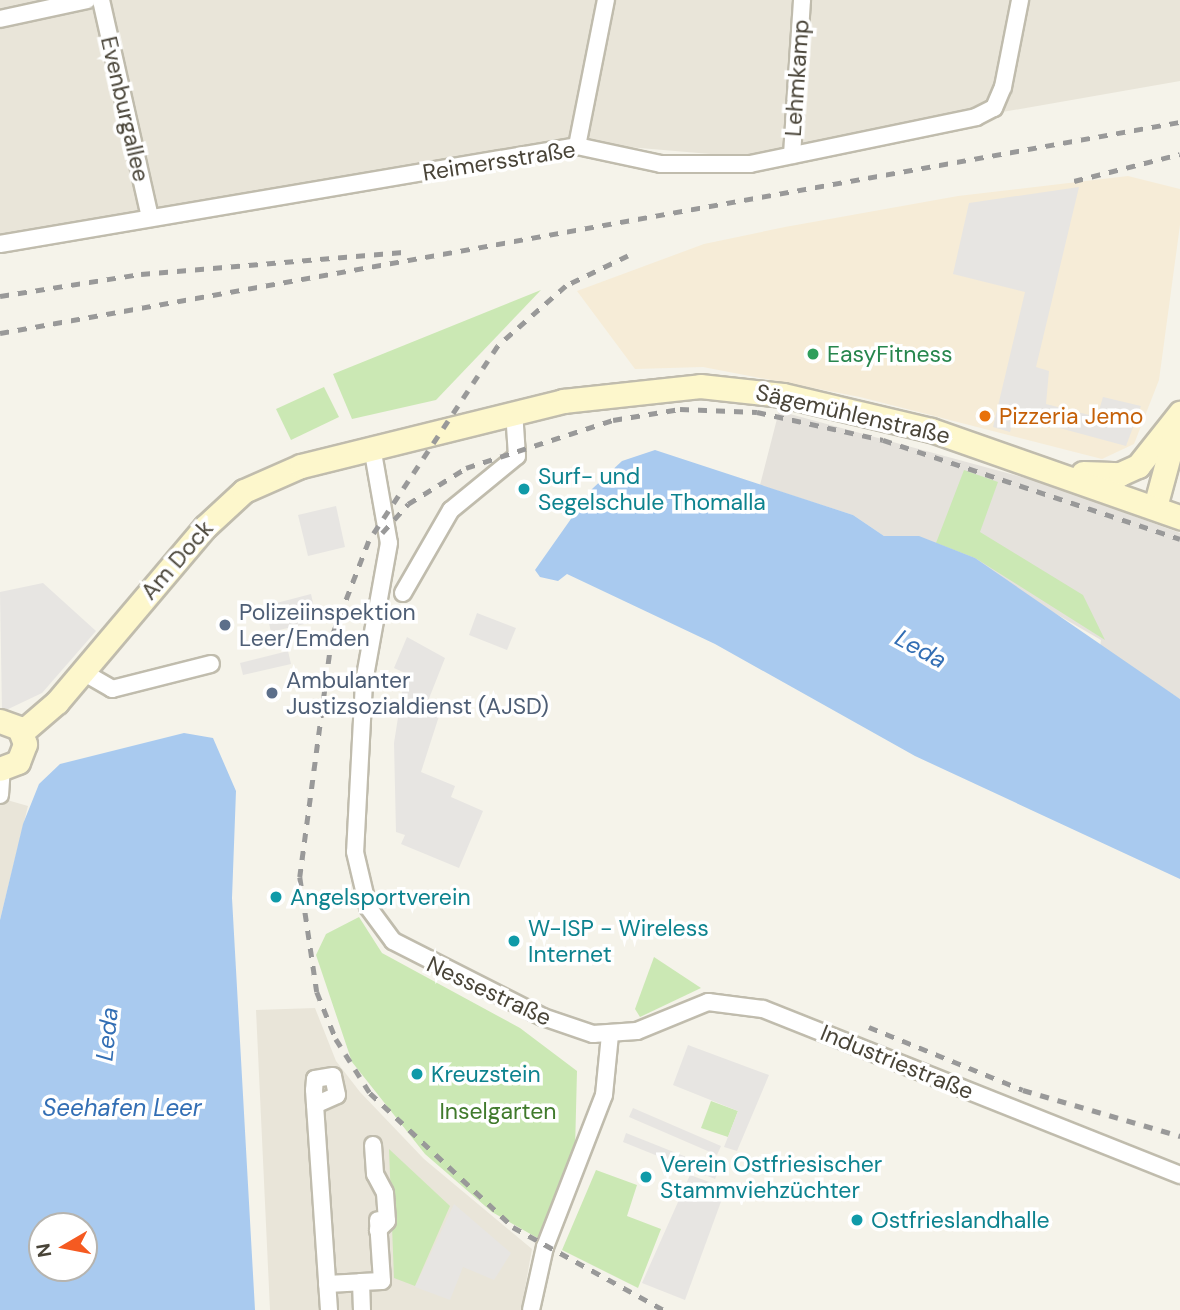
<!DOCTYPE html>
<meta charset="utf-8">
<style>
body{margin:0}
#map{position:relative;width:1180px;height:1310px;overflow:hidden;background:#f5f3ea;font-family:"DM Sans",sans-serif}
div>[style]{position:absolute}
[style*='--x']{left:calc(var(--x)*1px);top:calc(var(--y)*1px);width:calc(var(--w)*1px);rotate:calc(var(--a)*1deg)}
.residential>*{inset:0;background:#e9e5d9}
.commercial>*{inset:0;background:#f6ecd7}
.industrial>*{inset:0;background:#e5e2dc}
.green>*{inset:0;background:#cbe8b4}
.parking>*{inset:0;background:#e7e5e2}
.water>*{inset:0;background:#a9caef}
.roads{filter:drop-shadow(2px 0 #c0bcad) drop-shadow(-2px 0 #c0bcad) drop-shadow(0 2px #c0bcad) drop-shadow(0 -2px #c0bcad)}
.street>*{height:16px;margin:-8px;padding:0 8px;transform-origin:8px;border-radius:8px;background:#fff}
.secondary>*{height:23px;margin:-11.5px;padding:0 11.5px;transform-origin:11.5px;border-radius:11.5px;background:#fdf7cc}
.rail>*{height:4.5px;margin-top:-2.25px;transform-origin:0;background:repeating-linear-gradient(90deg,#999 0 9px,transparent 0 18px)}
.dots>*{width:19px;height:19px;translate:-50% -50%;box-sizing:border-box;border:4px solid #fff;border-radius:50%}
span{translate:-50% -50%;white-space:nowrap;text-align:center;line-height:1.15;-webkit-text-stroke:7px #fff;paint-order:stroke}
.street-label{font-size:23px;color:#494438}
.leisure-label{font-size:23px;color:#27864d}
.left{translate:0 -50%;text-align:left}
.food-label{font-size:23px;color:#c56008}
.culture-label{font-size:23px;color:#0d838f}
.service-label{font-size:23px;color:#4e5e75}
.park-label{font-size:23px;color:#407a2c}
.water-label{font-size:24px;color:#326eb4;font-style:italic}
.north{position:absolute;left:28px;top:1212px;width:70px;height:70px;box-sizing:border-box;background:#fff;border:2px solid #b6b4af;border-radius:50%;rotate:260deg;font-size:19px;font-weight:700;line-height:28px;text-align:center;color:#494438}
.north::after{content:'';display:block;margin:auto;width:24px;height:32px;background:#f55a21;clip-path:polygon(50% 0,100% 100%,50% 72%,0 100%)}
</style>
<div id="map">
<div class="residential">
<i style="clip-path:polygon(0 0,1180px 0,1180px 81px,746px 157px,616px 146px,0 250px)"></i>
<i style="clip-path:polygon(0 798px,28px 806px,0 920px)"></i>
<i style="clip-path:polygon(315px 1008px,336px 1061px,360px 1092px,424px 1159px,532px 1249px,521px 1310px,270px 1310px,256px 1010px)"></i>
</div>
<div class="commercial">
<i style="clip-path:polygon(1128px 176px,1180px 189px,1180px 225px,1159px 380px,1134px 444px,1102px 459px,860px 397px,703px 367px,635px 369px,577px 291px,704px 244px,785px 227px,958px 196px)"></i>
</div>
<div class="industrial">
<i style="clip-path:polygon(779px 411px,1044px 483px,1180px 533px,1180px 699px,1100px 647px,1101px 640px,928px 540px,884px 536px,853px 515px,760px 485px)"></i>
</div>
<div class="green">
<i style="clip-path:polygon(541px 290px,436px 400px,352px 419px,333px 374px)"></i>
<i style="clip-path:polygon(324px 387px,339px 417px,291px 440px,276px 409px)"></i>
<i style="clip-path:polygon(964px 470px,998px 482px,980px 532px,1083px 595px,1105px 640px,975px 558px,936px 543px)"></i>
<i style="clip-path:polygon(359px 917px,382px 953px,520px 1028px,577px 1071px,575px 1150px,541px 1240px,492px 1212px,425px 1154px,352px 1062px,316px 955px,326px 934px)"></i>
<i style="clip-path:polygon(654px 957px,701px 988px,640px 1017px,635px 1009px)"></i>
<i style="clip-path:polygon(711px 1101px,738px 1111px,728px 1137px,701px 1128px)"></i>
<i style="clip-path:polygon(389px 1149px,450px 1206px,415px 1286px,394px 1278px)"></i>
<i style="clip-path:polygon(596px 1170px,637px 1185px,627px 1216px,661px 1229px,638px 1288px,562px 1250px)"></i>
</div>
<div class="parking">
<i style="clip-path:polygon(1079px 187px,1036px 367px,1049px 371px,1046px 404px,1097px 417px,1103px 397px,1141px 406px,1126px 446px,1015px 416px,1010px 432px,993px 427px,1025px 292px,953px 274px,969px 203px)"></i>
<i style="clip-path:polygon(336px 506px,345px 547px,308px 556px,298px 515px)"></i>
<i style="clip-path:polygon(43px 583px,96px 631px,42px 693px,2px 712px,0 592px)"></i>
<i style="clip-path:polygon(311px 594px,317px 621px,271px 632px,265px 606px)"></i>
<i style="clip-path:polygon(477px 613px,516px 628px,507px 650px,469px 635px)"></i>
<i style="clip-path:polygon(407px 637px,445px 658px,426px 706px,440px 713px,421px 772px,455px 786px,451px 797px,483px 811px,459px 868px,401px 844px,405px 835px,396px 832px,394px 743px,405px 673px,394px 668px)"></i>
<i style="clip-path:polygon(288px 651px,291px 664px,243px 675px,240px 663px)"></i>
<i style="clip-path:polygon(688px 1045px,769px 1075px,737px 1151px,724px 1147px,738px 1111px,673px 1085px)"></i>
<i style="clip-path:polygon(633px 1108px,721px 1146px,717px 1155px,629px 1117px)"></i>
<i style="clip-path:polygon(626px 1133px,719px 1170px,715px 1179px,623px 1142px)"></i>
<i style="clip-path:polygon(690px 1175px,726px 1188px,685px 1300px,642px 1283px)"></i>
<i style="clip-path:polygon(454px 1204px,511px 1253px,494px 1280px,463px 1267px,450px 1300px,415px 1287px)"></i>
</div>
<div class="water">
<i style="clip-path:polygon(655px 450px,853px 515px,884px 536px,919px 536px,975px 558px,1180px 699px,1180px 879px,915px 756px,715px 644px,567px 574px,558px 581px,540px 577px,535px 570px,592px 489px,622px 461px)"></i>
<i style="clip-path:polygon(evenodd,184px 733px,213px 738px,236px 791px,232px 898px,255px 1310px,0 1310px,0 920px,23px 824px,39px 784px,60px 764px,184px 733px,84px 1226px,84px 1268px,42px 1268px,42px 1226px,84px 1226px)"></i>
</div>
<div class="roads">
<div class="street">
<i style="--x:101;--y:0;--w:223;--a:77.3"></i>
<i style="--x:0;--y:19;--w:89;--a:-12.3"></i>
<i style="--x:577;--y:146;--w:149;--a:-78.8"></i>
<i style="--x:792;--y:155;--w:155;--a:-86.3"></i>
<i style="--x:0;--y:244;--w:585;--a:-9.64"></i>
<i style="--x:577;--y:146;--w:86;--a:12.1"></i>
<i style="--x:661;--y:164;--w:89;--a:0"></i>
<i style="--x:750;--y:164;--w:231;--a:-11.7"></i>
<i style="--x:976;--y:117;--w:20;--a:-27"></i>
<i style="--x:994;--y:108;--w:23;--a:-67"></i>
<i style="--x:1003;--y:87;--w:89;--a:-78.9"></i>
<i style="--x:372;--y:447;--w:97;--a:80"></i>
<i style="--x:389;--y:543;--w:141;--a:100.2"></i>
<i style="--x:364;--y:682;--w:170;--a:93"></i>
<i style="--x:355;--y:852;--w:57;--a:76.7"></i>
<i style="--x:368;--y:907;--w:42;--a:53.7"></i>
<i style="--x:393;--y:941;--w:168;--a:26.9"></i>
<i style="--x:543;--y:1017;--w:53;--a:18.8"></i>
<i style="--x:593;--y:1034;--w:44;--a:-3.9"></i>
<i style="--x:637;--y:1031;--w:77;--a:-22.2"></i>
<i style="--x:708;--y:1002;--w:55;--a:7.3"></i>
<i style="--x:763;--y:1009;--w:449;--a:21.7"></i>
<i style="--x:403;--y:593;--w:96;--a:-60"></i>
<i style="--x:451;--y:510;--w:85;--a:-39.3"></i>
<i style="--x:517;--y:456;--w:45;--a:-93.8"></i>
<i style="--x:83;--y:672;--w:34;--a:30"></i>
<i style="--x:112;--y:689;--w:102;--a:-14.2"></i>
<i style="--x:0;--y:795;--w:26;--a:-86"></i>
<i style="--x:315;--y:1105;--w:24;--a:-24"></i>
<i style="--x:337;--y:1095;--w:19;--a:-102"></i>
<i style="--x:333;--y:1076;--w:18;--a:171"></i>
<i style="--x:315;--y:1079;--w:11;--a:95"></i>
<i style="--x:314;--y:1090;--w:221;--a:86.1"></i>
<i style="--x:373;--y:1145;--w:29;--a:86"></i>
<i style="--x:375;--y:1174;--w:21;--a:62"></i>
<i style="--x:385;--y:1193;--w:28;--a:86"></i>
<i style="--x:387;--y:1221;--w:13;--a:135"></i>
<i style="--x:361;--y:1282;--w:21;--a:-3"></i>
<i style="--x:382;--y:1281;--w:61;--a:-93.8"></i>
<i style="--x:327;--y:1284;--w:34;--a:-3"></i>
<i style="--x:361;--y:1282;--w:28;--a:88"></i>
<i style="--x:531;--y:1310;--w:65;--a:-77.5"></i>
<i style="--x:545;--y:1247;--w:163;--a:-68.8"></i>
<i style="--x:604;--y:1095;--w:60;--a:-84.3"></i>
</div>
<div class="secondary">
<i style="--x:1083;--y:473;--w:37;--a:2"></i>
<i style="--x:1120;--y:474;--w:20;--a:-24"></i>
<i style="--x:1138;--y:466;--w:68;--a:-51.6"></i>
<i style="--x:1155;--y:507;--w:81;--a:-74.9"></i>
<i style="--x:0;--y:721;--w:20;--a:20"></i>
<i style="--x:19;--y:728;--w:17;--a:69"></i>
<i style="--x:25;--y:744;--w:19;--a:111"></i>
<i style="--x:18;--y:762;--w:19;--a:159"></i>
<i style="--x:22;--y:732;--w:46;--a:-40.6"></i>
<i style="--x:57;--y:702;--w:229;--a:-49.8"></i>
<i style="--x:205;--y:527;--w:53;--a:-42.7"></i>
<i style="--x:244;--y:491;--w:62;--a:-23.7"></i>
<i style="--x:301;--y:466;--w:270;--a:-13.9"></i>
<i style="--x:563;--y:401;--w:138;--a:-6.2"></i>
<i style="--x:700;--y:386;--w:83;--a:6.2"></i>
<i style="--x:783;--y:395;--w:152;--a:13.3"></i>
<i style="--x:931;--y:430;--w:264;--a:19.3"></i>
</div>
</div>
<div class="rail">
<i style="--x:1074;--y:181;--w:109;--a:-14.3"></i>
<i style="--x:628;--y:256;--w:69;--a:154.2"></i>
<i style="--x:566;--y:286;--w:91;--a:138.6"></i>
<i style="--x:498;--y:346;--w:234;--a:123.5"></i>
<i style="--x:369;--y:541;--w:103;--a:111.1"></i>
<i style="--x:332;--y:637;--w:242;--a:97.6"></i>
<i style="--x:300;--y:877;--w:116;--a:81.6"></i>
<i style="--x:317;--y:992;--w:51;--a:68"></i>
<i style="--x:336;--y:1039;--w:64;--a:57.8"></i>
<i style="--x:370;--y:1093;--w:196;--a:43.1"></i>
<i style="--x:513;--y:1227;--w:172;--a:28.8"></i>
<i style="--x:0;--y:296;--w:143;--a:-8.9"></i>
<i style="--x:141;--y:274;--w:263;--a:-4.8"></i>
<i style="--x:0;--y:333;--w:1199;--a:-10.14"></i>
<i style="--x:382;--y:533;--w:39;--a:-48"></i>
<i style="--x:408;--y:504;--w:68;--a:-31.8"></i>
<i style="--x:466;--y:468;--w:155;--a:-18.1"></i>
<i style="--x:613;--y:420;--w:68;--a:-9.3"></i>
<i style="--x:680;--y:409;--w:77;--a:2.2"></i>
<i style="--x:757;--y:412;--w:129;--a:12.5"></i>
<i style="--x:883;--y:440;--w:313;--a:18.4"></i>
<i style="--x:869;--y:1027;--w:166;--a:22.2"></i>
<i style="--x:1023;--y:1090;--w:164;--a:16.3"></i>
</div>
<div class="dots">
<i style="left:813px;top:354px;background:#2e9e5b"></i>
<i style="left:985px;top:416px;background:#e8710a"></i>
<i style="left:524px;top:489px;background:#0f9aa8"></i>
<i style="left:225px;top:625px;background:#5c6f8a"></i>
<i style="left:272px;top:693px;background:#5c6f8a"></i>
<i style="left:276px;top:897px;background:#0f9aa8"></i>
<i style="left:514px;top:941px;background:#0f9aa8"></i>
<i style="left:417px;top:1074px;background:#0f9aa8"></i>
<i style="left:646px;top:1177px;background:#0f9aa8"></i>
<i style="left:857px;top:1220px;background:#0f9aa8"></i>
</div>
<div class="street-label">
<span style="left:797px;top:78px;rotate:-86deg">Lehmkamp</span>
<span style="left:125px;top:109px;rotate:77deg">Evenburgallee</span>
<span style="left:499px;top:161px;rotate:-9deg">Reimersstraße</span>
<span style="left:853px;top:414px;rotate:13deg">Sägemühlenstraße</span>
<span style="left:177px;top:560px;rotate:-49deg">Am Dock</span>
<span style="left:489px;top:991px;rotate:25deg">Nessestraße</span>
<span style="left:897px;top:1062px;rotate:22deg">Industriestraße</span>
</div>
<div class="leisure-label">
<span class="left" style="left:827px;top:354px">EasyFitness</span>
</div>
<div class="food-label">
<span class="left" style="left:999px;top:416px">Pizzeria Jemo</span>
</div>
<div class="culture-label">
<span class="left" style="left:538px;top:489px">Surf- und<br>Segelschule Thomalla</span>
<span class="left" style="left:290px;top:897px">Angelsportverein</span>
<span class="left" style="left:528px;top:941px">W-ISP - Wireless<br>Internet</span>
<span class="left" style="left:431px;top:1074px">Kreuzstein</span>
<span class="left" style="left:660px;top:1177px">Verein Ostfriesischer<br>Stammviehzüchter</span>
<span class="left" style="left:871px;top:1220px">Ostfrieslandhalle</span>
</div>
<div class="service-label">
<span class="left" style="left:239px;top:625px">Polizeiinspektion<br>Leer/Emden</span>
<span class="left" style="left:286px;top:693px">Ambulanter<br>Justizsozialdienst (AJSD)</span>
</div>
<div class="park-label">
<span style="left:498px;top:1111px">Inselgarten</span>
</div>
<div class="water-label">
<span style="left:921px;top:649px;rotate:29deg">Leda</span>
<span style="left:107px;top:1034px;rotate:-84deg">Leda</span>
<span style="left:122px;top:1108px">Seehafen Leer</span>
</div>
<div class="north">N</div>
</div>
